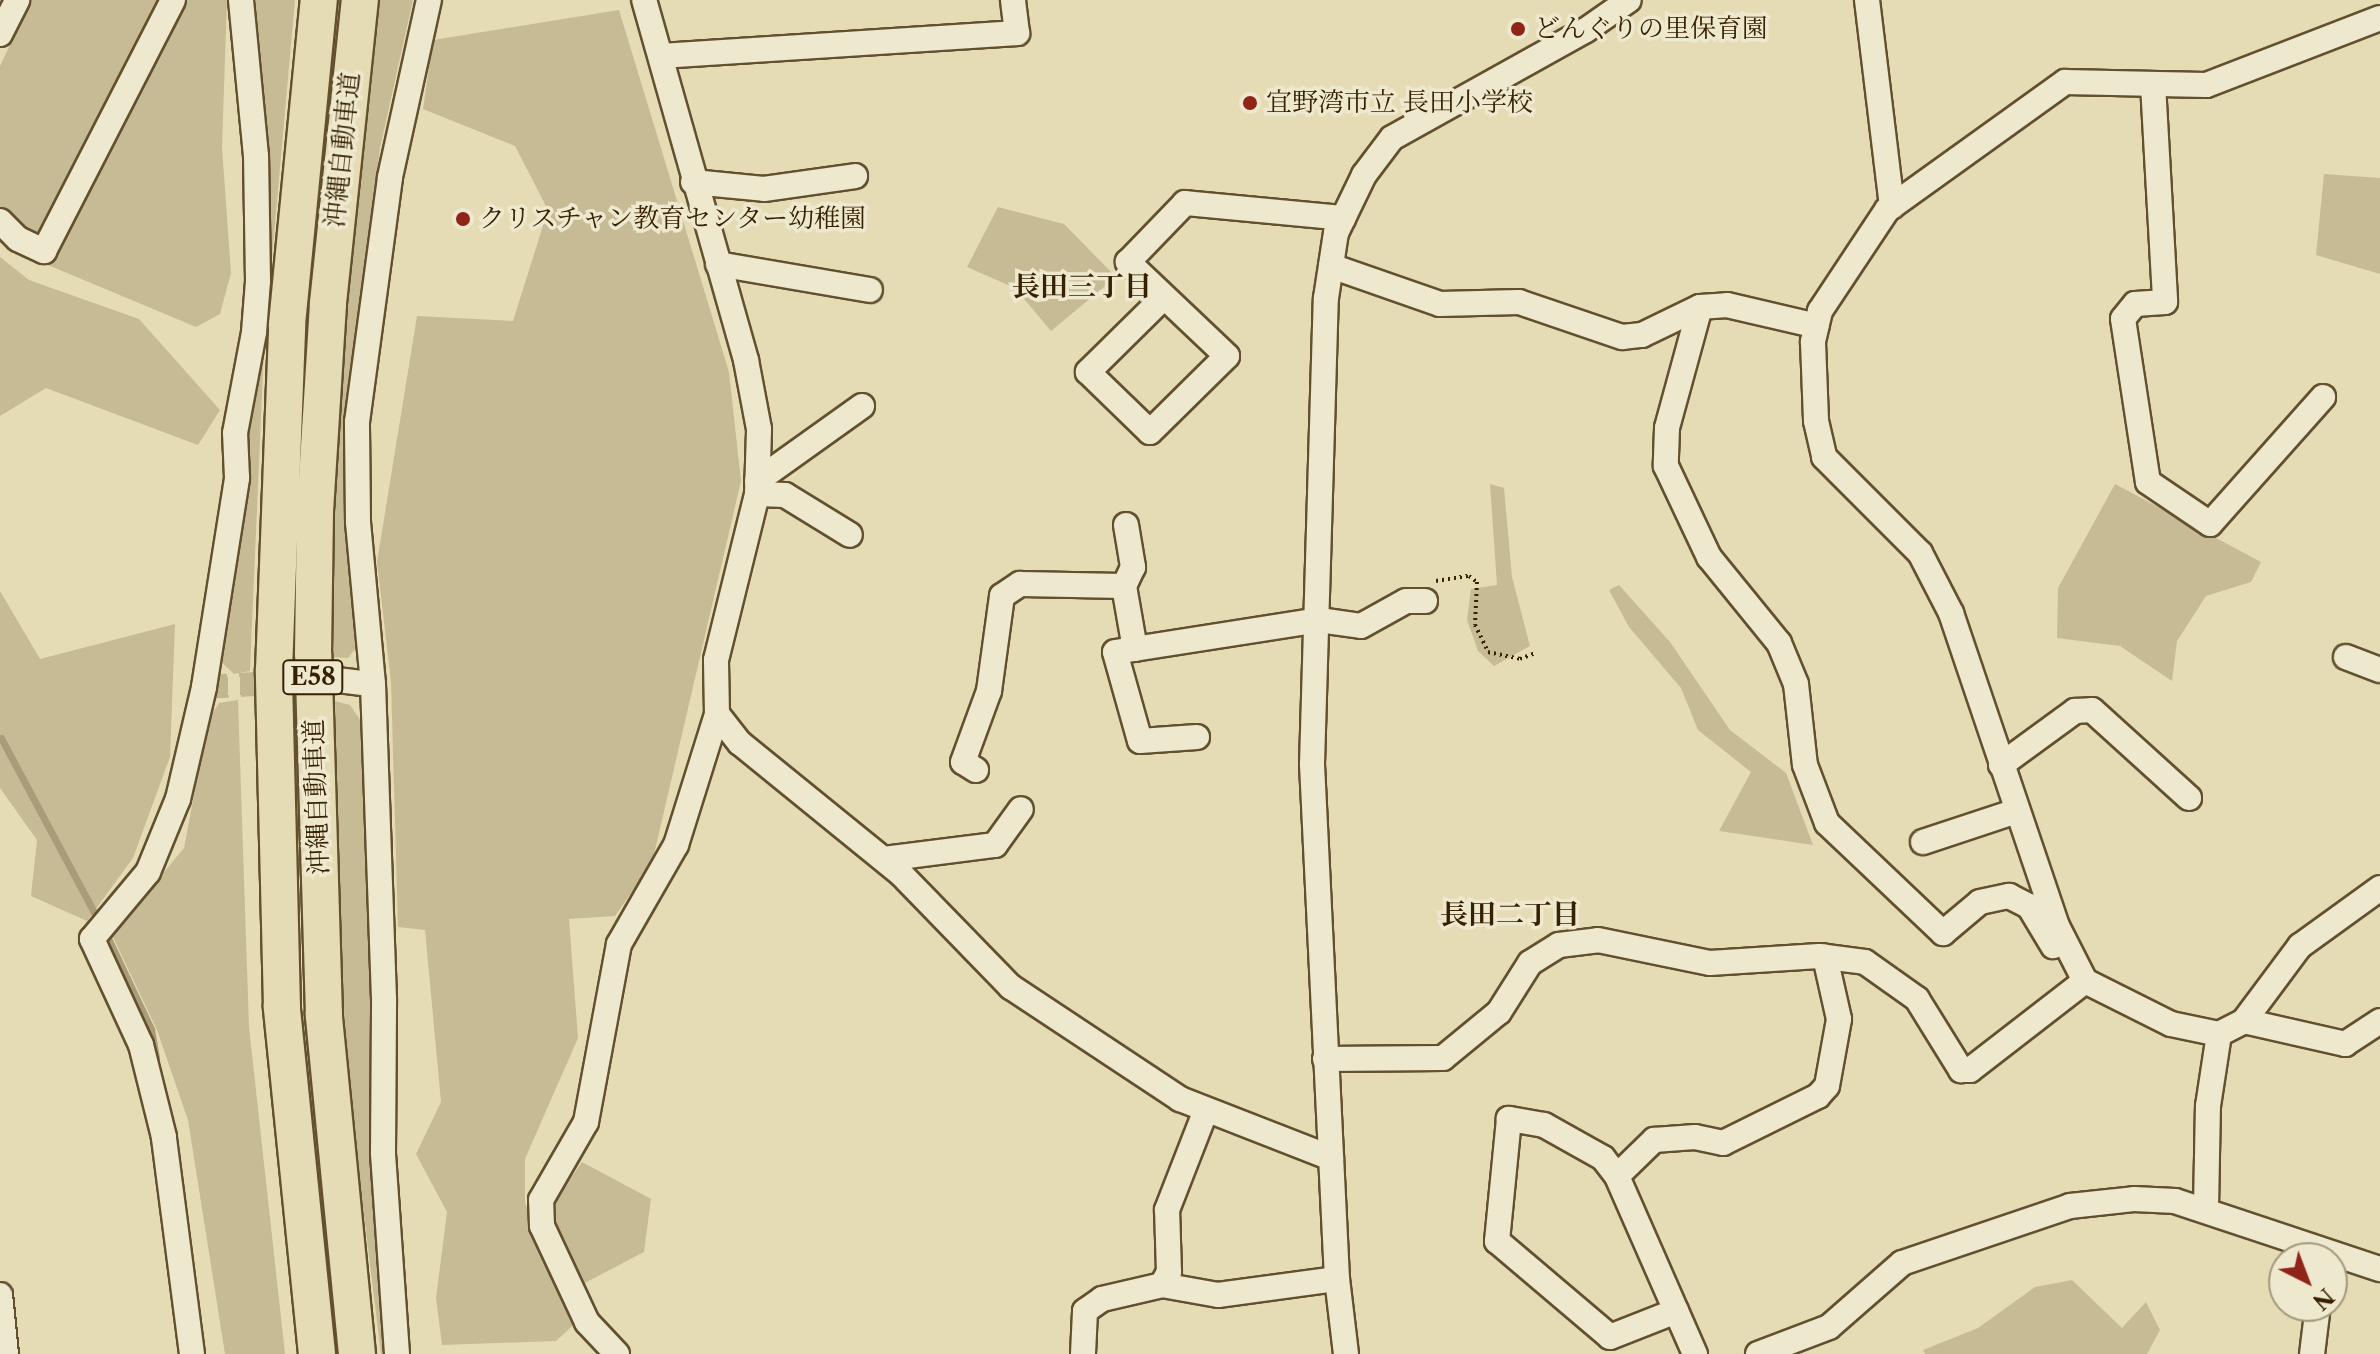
<!DOCTYPE html>
<meta charset="utf-8">
<style>
body{margin:0}
#map{position:relative;width:2380px;height:1354px;overflow:hidden;background:#e5dbb5;font-family:"Libre Caslon Text","Noto Serif JP",serif}
div>[style]{position:absolute}
[style*='--x']{left:calc(var(--x)*1px);top:calc(var(--y)*1px);width:calc(var(--w)*1px);rotate:calc(var(--a)*1deg)}
.green>*{inset:0;background:#c7bb96}
.stream>*{height:7px;margin:-3.5px;padding:0 3.5px;transform-origin:3.5px;border-radius:3.5px;background:#aa9c78}
.minor-tunnel>*{height:24px;margin-top:-12px;transform-origin:0;background:repeating-linear-gradient(90deg,#c2b691 0 24px,transparent 0 36px)}
.path>*{height:4px;margin-top:-2px;transform-origin:0;background:repeating-linear-gradient(90deg,#362101 0 2px,transparent 0 6px)}
.roads{filter:drop-shadow(2px 0 #62502e) drop-shadow(-2px 0 #62502e) drop-shadow(0 2px #62502e) drop-shadow(0 -2px #62502e)}
.minor>*{height:24px;margin:-12px;padding:0 12px;transform-origin:12px;border-radius:12px;background:#eee8cf}
.highway>*{height:36px;margin:-18px;padding:0 18px;transform-origin:18px;border-radius:18px;background:#e5dbb5}
.dots>*{width:22px;height:22px;translate:-50% -50%;box-sizing:border-box;border:4px solid #eee8cf;border-radius:50%}
span{translate:-50% -50%;white-space:nowrap;text-align:center;line-height:1.15;-webkit-text-stroke:7px #eee8cf;paint-order:stroke}
.shield-label span{padding:2px 6px;background:#eee8cf;border:2px solid;border-radius:6px;-webkit-text-stroke-width:0}
.shield-label{font-size:24px;color:#362101;font-weight:700}
.poi-label{font-size:26px;color:#362101}
.left{translate:0 -50%;text-align:left}
.street-label{font-size:26px;color:#362101}
.neighbourhood-label{font-size:28px;color:#362101;font-weight:700}
.north{position:absolute;left:2268px;top:1242px;width:80px;height:80px;box-sizing:border-box;background:#eee8cf;border:2px solid #a4987d;border-radius:50%;rotate:138deg;font-size:22px;font-weight:700;line-height:32px;text-align:center;color:#362101}
.north::after{content:'';display:block;margin:auto;width:28px;height:36px;background:#8f2418;clip-path:polygon(50% 0,100% 100%,50% 72%,0 100%)}
</style>
<div id="map">
<div class="green">
<i style="clip-path:polygon(31px 0,227px 0,222px 147px,231px 273px,220px 314px,196px 327px,48px 265px,0 213px,0 66px)"></i>
<i style="clip-path:polygon(256px 0,295px 0,264px 347px,250px 671px,234px 674px,219px 660px,218px 649px,250px 416px)"></i>
<i style="clip-path:polygon(376px 0,413px 0,380px 148px,350px 399px,346px 536px,358px 645px,348px 658px,330px 657px,338px 327px)"></i>
<i style="clip-path:polygon(619px 10px,729px 372px,741px 481px,652px 863px,615px 916px,569px 919px,578px 1038px,525px 1159px,525px 1203px,582px 1317px,556px 1341px,442px 1345px,436px 1298px,447px 1212px,416px 1154px,441px 1102px,425px 930px,398px 927px,391px 682px,377px 562px,417px 316px,513px 321px,548px 210px,515px 146px,423px 109px,433px 40px)"></i>
<i style="clip-path:polygon(2324px 174px,2380px 178px,2380px 274px,2316px 255px)"></i>
<i style="clip-path:polygon(998px 207px,1064px 224px,1116px 277px,1051px 331px,1015px 288px,967px 267px)"></i>
<i style="clip-path:polygon(0 257px,29px 280px,139px 319px,220px 410px,198px 445px,46px 388px,0 416px)"></i>
<i style="clip-path:polygon(1490px 484px,1504px 488px,1512px 577px,1530px 646px,1494px 666px,1478px 651px,1467px 620px,1471px 589px,1497px 585px)"></i>
<i style="clip-path:polygon(2115px 484px,2261px 562px,2251px 582px,2206px 596px,2177px 641px,2172px 681px,2120px 646px,2057px 638px,2058px 588px)"></i>
<i style="clip-path:polygon(1619px 585px,1670px 642px,1730px 730px,1786px 773px,1813px 845px,1719px 831px,1751px 772px,1698px 730px,1681px 688px,1629px 627px,1609px 590px)"></i>
<i style="clip-path:polygon(0 591px,40px 659px,175px 624px,170px 757px,133px 858px,87px 921px,31px 896px,37px 840px,0 788px)"></i>
<i style="clip-path:polygon(238px 700px,249px 1027px,285px 1354px,225px 1354px,188px 1120px,157px 1030px,112px 935px,184px 848px,208px 720px,219px 703px)"></i>
<i style="clip-path:polygon(335px 701px,350px 705px,361px 721px,391px 1354px,381px 1354px,352px 1117px,338px 930px)"></i>
<i style="clip-path:polygon(582px 1162px,651px 1199px,644px 1252px,579px 1286px,555px 1227px,556px 1199px)"></i>
<i style="clip-path:polygon(2072px 1280px,2122px 1328px,2146px 1302px,2160px 1330px,2147px 1354px,1925px 1354px,1923px 1350px,1978px 1328px,2035px 1287px)"></i>
</div>
<div class="stream">
<i style="--x:1;--y:738;--w:227;--a:61.9"></i>
<i style="--x:108;--y:938;--w:101;--a:64.7"></i>
<i style="--x:151;--y:1029;--w:29;--a:80"></i>
</div>
<div class="minor-tunnel">
<i style="--x:204;--y:687;--w:124;--a:-3.2"></i>
</div>
<div class="path">
<i style="--x:1436;--y:581;--w:33;--a:-9"></i>
<i style="--x:1469;--y:576;--w:10;--a:37"></i>
<i style="--x:1477;--y:582;--w:43;--a:92.7"></i>
<i style="--x:1475;--y:625;--w:30;--a:64"></i>
<i style="--x:1488;--y:652;--w:33;--a:12"></i>
<i style="--x:1520;--y:659;--w:17;--a:-21"></i>
</div>
<div class="roads">
<div class="minor">
<i style="--x:1867;--y:0;--w:208;--a:83.1"></i>
<i style="--x:2380;--y:18;--w:186;--a:158.9"></i>
<i style="--x:2206;--y:85;--w:141;--a:-178.8"></i>
<i style="--x:2065;--y:82;--w:219;--a:144.3"></i>
<i style="--x:1887;--y:210;--w:121;--a:123.6"></i>
<i style="--x:1820;--y:311;--w:32;--a:103"></i>
<i style="--x:1813;--y:342;--w:79;--a:87.8"></i>
<i style="--x:1816;--y:421;--w:37;--a:77"></i>
<i style="--x:1824;--y:457;--w:136;--a:45"></i>
<i style="--x:1920;--y:553;--w:68;--a:62.7"></i>
<i style="--x:1951;--y:613;--w:330;--a:71.3"></i>
<i style="--x:2057;--y:926;--w:62;--a:63"></i>
<i style="--x:2085;--y:981;--w:96;--a:26.6"></i>
<i style="--x:2171;--y:1024;--w:49;--a:11.8"></i>
<i style="--x:2219;--y:1034;--w:28;--a:-27"></i>
<i style="--x:2244;--y:1021;--w:94;--a:-53.3"></i>
<i style="--x:2300;--y:946;--w:99;--a:-35.9"></i>
<i style="--x:0;--y:34;--w:38;--a:-63"></i>
<i style="--x:661;--y:56;--w:357;--a:-3.7"></i>
<i style="--x:1017;--y:33;--w:33;--a:-97"></i>
<i style="--x:2153;--y:84;--w:218;--a:86.8"></i>
<i style="--x:2165;--y:302;--w:30;--a:176"></i>
<i style="--x:2135;--y:304;--w:19;--a:129"></i>
<i style="--x:2123;--y:319;--w:165;--a:81.3"></i>
<i style="--x:2148;--y:482;--w:75;--a:34.1"></i>
<i style="--x:2210;--y:524;--w:170;--a:-48.3"></i>
<i style="--x:693;--y:182;--w:71;--a:5.6"></i>
<i style="--x:764;--y:189;--w:92;--a:-8.1"></i>
<i style="--x:0;--y:221;--w:25;--a:45"></i>
<i style="--x:18;--y:239;--w:29;--a:25"></i>
<i style="--x:44;--y:251;--w:282;--a:-62.8"></i>
<i style="--x:718;--y:264;--w:154;--a:9.7"></i>
<i style="--x:1331;--y:266;--w:115;--a:19.2"></i>
<i style="--x:1440;--y:304;--w:79;--a:-1.5"></i>
<i style="--x:1519;--y:302;--w:109;--a:18.8"></i>
<i style="--x:1622;--y:337;--w:20;--a:-6"></i>
<i style="--x:1642;--y:335;--w:64;--a:-25.8"></i>
<i style="--x:1700;--y:307;--w:27;--a:-4"></i>
<i style="--x:1727;--y:305;--w:92;--a:13.1"></i>
<i style="--x:1164;--y:297;--w:107;--a:135.4"></i>
<i style="--x:1088;--y:372;--w:86;--a:44.1"></i>
<i style="--x:1150;--y:432;--w:108;--a:-44.6"></i>
<i style="--x:1227;--y:356;--w:137;--a:-136.5"></i>
<i style="--x:1128;--y:262;--w:82;--a:-46"></i>
<i style="--x:1185;--y:203;--w:159;--a:5.4"></i>
<i style="--x:1700;--y:307;--w:125;--a:105.3"></i>
<i style="--x:1667;--y:428;--w:38;--a:92"></i>
<i style="--x:1666;--y:466;--w:101;--a:64.7"></i>
<i style="--x:1709;--y:557;--w:111;--a:50.9"></i>
<i style="--x:1779;--y:643;--w:44;--a:67.5"></i>
<i style="--x:1796;--y:684;--w:81;--a:83.7"></i>
<i style="--x:1805;--y:765;--w:62;--a:69.2"></i>
<i style="--x:1827;--y:823;--w:160;--a:43.5"></i>
<i style="--x:1943;--y:933;--w:48;--a:-40"></i>
<i style="--x:1980;--y:902;--w:30;--a:-12"></i>
<i style="--x:2009;--y:896;--w:22;--a:27"></i>
<i style="--x:2029;--y:906;--w:47;--a:59"></i>
<i style="--x:757;--y:481;--w:129;--a:-35.5"></i>
<i style="--x:757;--y:494;--w:28;--a:2"></i>
<i style="--x:785;--y:495;--w:76;--a:31.6"></i>
<i style="--x:1126;--y:525;--w:43;--a:80.5"></i>
<i style="--x:1133;--y:567;--w:21;--a:115"></i>
<i style="--x:1124;--y:586;--w:64;--a:80.1"></i>
<i style="--x:2346;--y:657;--w:36;--a:21"></i>
<i style="--x:338;--y:680;--w:35;--a:7"></i>
<i style="--x:717;--y:714;--w:37;--a:52"></i>
<i style="--x:740;--y:743;--w:208;--a:39.1"></i>
<i style="--x:901;--y:874;--w:158;--a:45.8"></i>
<i style="--x:1011;--y:987;--w:203;--a:33.5"></i>
<i style="--x:1180;--y:1099;--w:162;--a:21.3"></i>
<i style="--x:1197;--y:737;--w:57;--a:176"></i>
<i style="--x:1140;--y:741;--w:92;--a:-105.7"></i>
<i style="--x:1115;--y:652;--w:206;--a:-8.9"></i>
<i style="--x:1319;--y:620;--w:42;--a:8.1"></i>
<i style="--x:1361;--y:626;--w:51;--a:-29.1"></i>
<i style="--x:1406;--y:601;--w:19;--a:0"></i>
<i style="--x:2001;--y:765;--w:92;--a:-36.1"></i>
<i style="--x:2075;--y:711;--w:17;--a:-3"></i>
<i style="--x:2092;--y:710;--w:131;--a:42.2"></i>
<i style="--x:976;--y:770;--w:15;--a:-148"></i>
<i style="--x:963;--y:762;--w:76;--a:-69.9"></i>
<i style="--x:989;--y:691;--w:96;--a:-82.2"></i>
<i style="--x:1002;--y:596;--w:22;--a:-34"></i>
<i style="--x:1020;--y:584;--w:104;--a:1.1"></i>
<i style="--x:1923;--y:842;--w:99;--a:-18.3"></i>
<i style="--x:884;--y:859;--w:112;--a:-7.2"></i>
<i style="--x:995;--y:845;--w:44;--a:-54.2"></i>
<i style="--x:2244;--y:1021;--w:104;--a:12.8"></i>
<i style="--x:2345;--y:1044;--w:42;--a:-33.3"></i>
<i style="--x:1325;--y:1059;--w:118;--a:-0.5"></i>
<i style="--x:1443;--y:1058;--w:72;--a:-39.4"></i>
<i style="--x:1499;--y:1012;--w:58;--a:-57.7"></i>
<i style="--x:1530;--y:963;--w:34;--a:-32"></i>
<i style="--x:1559;--y:945;--w:39;--a:-7"></i>
<i style="--x:1598;--y:940;--w:114;--a:11.6"></i>
<i style="--x:1710;--y:963;--w:109;--a:-3.7"></i>
<i style="--x:1819;--y:956;--w:46;--a:7.4"></i>
<i style="--x:1865;--y:962;--w:64;--a:35.4"></i>
<i style="--x:1917;--y:999;--w:84;--a:58.2"></i>
<i style="--x:1961;--y:1070;--w:9;--a:0"></i>
<i style="--x:1970;--y:1070;--w:145;--a:-37.7"></i>
<i style="--x:1617;--y:1176;--w:23;--a:-128"></i>
<i style="--x:1603;--y:1158;--w:68;--a:-150.8"></i>
<i style="--x:1544;--y:1125;--w:36;--a:-170"></i>
<i style="--x:1509;--y:1119;--w:123;--a:95.6"></i>
<i style="--x:1497;--y:1241;--w:148;--a:40.3"></i>
<i style="--x:1610;--y:1337;--w:71;--a:-21.5"></i>
<i style="--x:2206;--y:1208;--w:102;--a:-88.9"></i>
<i style="--x:2208;--y:1106;--w:73;--a:-81.3"></i>
<i style="--x:1162;--y:1285;--w:57;--a:10.1"></i>
<i style="--x:1218;--y:1295;--w:120;--a:-7.7"></i>
<i style="--x:0;--y:1295;--w:59;--a:84.2"></i>
<i style="--x:192;--y:1354;--w:219;--a:-97.4"></i>
<i style="--x:164;--y:1137;--w:95;--a:-104"></i>
<i style="--x:141;--y:1045;--w:117;--a:-114.8"></i>
<i style="--x:92;--y:939;--w:87;--a:-50.1"></i>
<i style="--x:148;--y:872;--w:79;--a:-67.7"></i>
<i style="--x:178;--y:799;--w:115;--a:-76.9"></i>
<i style="--x:204;--y:687;--w:212;--a:-81"></i>
<i style="--x:237;--y:478;--w:45;--a:-92.5"></i>
<i style="--x:235;--y:433;--w:103;--a:-79.3"></i>
<i style="--x:254;--y:332;--w:51;--a:-85.5"></i>
<i style="--x:258;--y:281;--w:125;--a:-90.9"></i>
<i style="--x:256;--y:156;--w:157;--a:-95.5"></i>
<i style="--x:397;--y:1354;--w:201;--a:-94"></i>
<i style="--x:383;--y:1153;--w:154;--a:-89.6"></i>
<i style="--x:384;--y:999;--w:315;--a:-92"></i>
<i style="--x:373;--y:684;--w:163;--a:-95.3"></i>
<i style="--x:358;--y:522;--w:100;--a:-90.6"></i>
<i style="--x:357;--y:422;--w:247;--a:-82.3"></i>
<i style="--x:390;--y:177;--w:181;--a:-77.6"></i>
<i style="--x:617;--y:1354;--w:44;--a:-133.2"></i>
<i style="--x:587;--y:1322;--w:106;--a:-115.1"></i>
<i style="--x:542;--y:1226;--w:26;--a:-92"></i>
<i style="--x:541;--y:1200;--w:90;--a:-60"></i>
<i style="--x:586;--y:1122;--w:181;--a:-79.5"></i>
<i style="--x:619;--y:944;--w:114;--a:-60.1"></i>
<i style="--x:676;--y:845;--w:137;--a:-72.6"></i>
<i style="--x:717;--y:714;--w:54;--a:-91.1"></i>
<i style="--x:716;--y:660;--w:171;--a:-76.1"></i>
<i style="--x:757;--y:494;--w:65;--a:-88.2"></i>
<i style="--x:759;--y:429;--w:70;--a:-100.7"></i>
<i style="--x:746;--y:360;--w:374;--a:-105.8"></i>
<i style="--x:1083;--y:1354;--w:43;--a:-87.3"></i>
<i style="--x:1085;--y:1311;--w:21;--a:-35"></i>
<i style="--x:1102;--y:1299;--w:62;--a:-13.1"></i>
<i style="--x:1162;--y:1285;--w:15;--a:-62"></i>
<i style="--x:1169;--y:1272;--w:62;--a:-91.8"></i>
<i style="--x:1167;--y:1210;--w:107;--a:-68.7"></i>
<i style="--x:1346;--y:1354;--w:76;--a:-96.8"></i>
<i style="--x:1337;--y:1279;--w:516;--a:-92.78"></i>
<i style="--x:1312;--y:764;--w:466;--a:-88.3"></i>
<i style="--x:1326;--y:298;--w:66;--a:-81.3"></i>
<i style="--x:1336;--y:233;--w:64;--a:-64.2"></i>
<i style="--x:1364;--y:175;--w:46;--a:-52.9"></i>
<i style="--x:1392;--y:138;--w:222;--a:-29.1"></i>
<i style="--x:1586;--y:30;--w:52;--a:-34.9"></i>
<i style="--x:1695;--y:1354;--w:194;--a:-113.7"></i>
<i style="--x:1617;--y:1176;--w:52;--a:-44.2"></i>
<i style="--x:1654;--y:1140;--w:41;--a:-4.2"></i>
<i style="--x:1695;--y:1137;--w:29;--a:12"></i>
<i style="--x:1723;--y:1143;--w:106;--a:-26.3"></i>
<i style="--x:1818;--y:1096;--w:13;--a:-48"></i>
<i style="--x:1827;--y:1086;--w:68;--a:-79.8"></i>
<i style="--x:1839;--y:1019;--w:64;--a:-102.7"></i>
<i style="--x:1758;--y:1354;--w:76;--a:-20.8"></i>
<i style="--x:1829;--y:1327;--w:97;--a:-41.2"></i>
<i style="--x:1902;--y:1263;--w:177;--a:-18.7"></i>
<i style="--x:2070;--y:1206;--w:64;--a:-6.2"></i>
<i style="--x:2134;--y:1199;--w:41;--a:2.8"></i>
<i style="--x:2175;--y:1201;--w:216;--a:18.4"></i>
<i style="--x:2312;--y:1354;--w:48;--a:-82.9"></i>
</div>
<div class="highway">
<i style="--x:317;--y:1354;--w:349;--a:-95.8"></i>
<i style="--x:282;--y:1007;--w:337;--a:-91.4"></i>
<i style="--x:274;--y:670;--w:346;--a:-87.8"></i>
<i style="--x:287;--y:324;--w:326;--a:-84.4"></i>
<i style="--x:357;--y:1354;--w:341;--a:-95.6"></i>
<i style="--x:324;--y:1015;--w:361;--a:-91.7"></i>
<i style="--x:313;--y:654;--w:143;--a:-89.2"></i>
<i style="--x:315;--y:511;--w:208;--a:-86.4"></i>
<i style="--x:328;--y:303;--w:305;--a:-84"></i>
</div>
</div>
<div class="dots">
<i style="left:1518px;top:29px;background:#8f2418"></i>
<i style="left:1250px;top:103px;background:#8f2418"></i>
<i style="left:463px;top:219px;background:#8f2418"></i>
</div>
<div class="shield-label">
<span style="left:313px;top:677px">E58</span>
</div>
<div class="poi-label">
<span class="left" style="left:1534px;top:29px">どんぐりの里保育園</span>
<span class="left" style="left:1266px;top:103px">宜野湾市立 長田小学校</span>
<span class="left" style="left:479px;top:219px">クリスチャン教育センター幼稚園</span>
</div>
<div class="street-label">
<span style="left:343px;top:150px;rotate:-84deg">沖縄自動車道</span>
<span style="left:317px;top:797px;rotate:-92deg">沖縄自動車道</span>
</div>
<div class="neighbourhood-label">
<span style="left:1082px;top:286px">長田三丁目</span>
<span style="left:1510px;top:914px">長田二丁目</span>
</div>
<div class="north">N</div>
</div>
